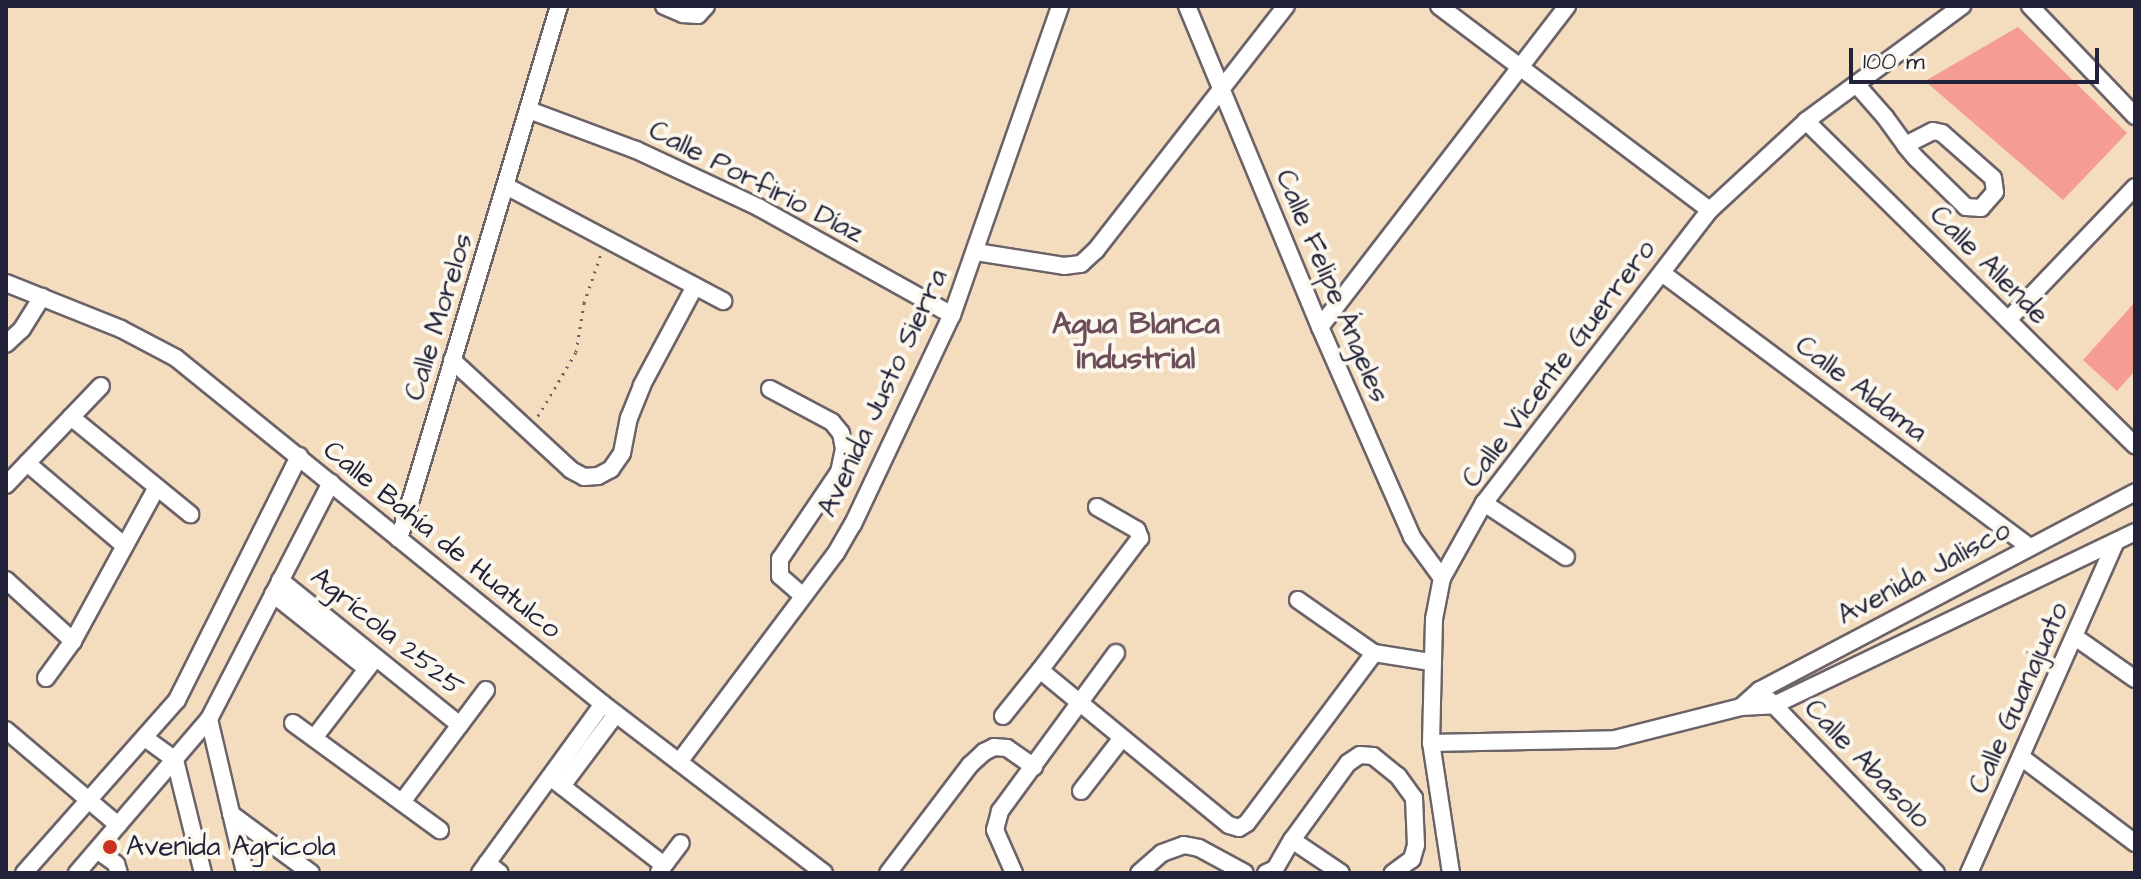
<!DOCTYPE html>
<meta charset="utf-8">
<style>
body{margin:0}
#map{position:relative;width:2141px;height:879px;overflow:hidden;background:#f4dcbf;font-family:"Architects Daughter",sans-serif}
div>[style]{position:absolute}
[style*='--x']{left:calc(var(--x)*1px);top:calc(var(--y)*1px);width:calc(var(--w)*1px);rotate:calc(var(--a)*1deg)}
.building>*{inset:0;background:#f59d93}
.path>*{height:3px;margin-top:-1.5px;transform-origin:0;background:repeating-linear-gradient(90deg,#6c6369 0 2px,transparent 0 8px)}
.roads{filter:drop-shadow(2px 0 #6c6369) drop-shadow(-2px 0 #6c6369) drop-shadow(0 2px #6c6369) drop-shadow(0 -2px #6c6369)}
.minor>*{height:16px;margin:-8px;padding:0 8px;transform-origin:8px;border-radius:8px;background:#fff}
.dots>*{width:22px;height:22px;translate:-50% -50%;box-sizing:border-box;border:4px solid #fbf7ec;border-radius:50%}
span{translate:-50% -50%;white-space:nowrap;text-align:center;line-height:1.15;-webkit-text-stroke:8px #fbf7ec;paint-order:stroke}
.street-label{font-size:28px;color:#22223b}
.poi-label{font-size:28px;color:#22223b}
.left{translate:0 -50%;text-align:left}
.neighbourhood-label{font-size:30px;color:#6c4d5a;font-weight:700}
.frame{position:absolute;inset:0;border:8px solid #22223b;pointer-events:none}
.scale{position:absolute;left:1849px;top:48px;width:250px;height:36px;box-sizing:border-box;border:4px solid #22223b;border-top:0;padding-left:10px;font-size:24px;line-height:28px;white-space:nowrap;color:#22223b;-webkit-text-stroke:6px #fbf7ec;paint-order:stroke}
</style>
<div id="map">
<div class="building">
<i style="clip-path:polygon(2018px 27px,2127px 133px,2063px 200px,1925px 81px)"></i>
<i style="clip-path:polygon(2135px 302px,2135px 371px,2117px 391px,2083px 360px)"></i>
</div>
<div class="path">
<i style="--x:538;--y:416;--w:74;--a:-59.3"></i>
<i style="--x:576;--y:352;--w:50;--a:-80.7"></i>
<i style="--x:584;--y:303;--w:52;--a:-70.9"></i>
</div>
<div class="roads">
<div class="minor">
<i style="--x:664;--y:6;--w:21;--a:23"></i>
<i style="--x:683;--y:14;--w:15;--a:4"></i>
<i style="--x:698;--y:15;--w:12;--a:-48"></i>
<i style="--x:1187;--y:6;--w:347;--a:67.5"></i>
<i style="--x:1320;--y:327;--w:229;--a:66.3"></i>
<i style="--x:1412;--y:537;--w:51;--a:53.8"></i>
<i style="--x:1439;--y:6;--w:339;--a:37"></i>
<i style="--x:2030;--y:6;--w:152;--a:46.3"></i>
<i style="--x:1856;--y:84;--w:44;--a:48.7"></i>
<i style="--x:1885;--y:117;--w:34;--a:54"></i>
<i style="--x:1905;--y:145;--w:17;--a:50"></i>
<i style="--x:1916;--y:158;--w:70;--a:44.4"></i>
<i style="--x:1966;--y:207;--w:15;--a:4"></i>
<i style="--x:1981;--y:208;--w:21;--a:-49"></i>
<i style="--x:1995;--y:192;--w:14;--a:-98"></i>
<i style="--x:1993;--y:178;--w:68;--a:-138.6"></i>
<i style="--x:1942;--y:133;--w:9;--a:-167"></i>
<i style="--x:1933;--y:131;--w:31;--a:153"></i>
<i style="--x:529;--y:110;--w:114;--a:20.5"></i>
<i style="--x:636;--y:150;--w:135;--a:25"></i>
<i style="--x:758;--y:207;--w:222;--a:29.1"></i>
<i style="--x:1806;--y:121;--w:462;--a:44.6"></i>
<i style="--x:506;--y:186;--w:246;--a:27.9"></i>
<i style="--x:976;--y:252;--w:89;--a:9"></i>
<i style="--x:1064;--y:266;--w:17;--a:-7"></i>
<i style="--x:1081;--y:264;--w:21;--a:-43"></i>
<i style="--x:1096;--y:250;--w:309;--a:-52.1"></i>
<i style="--x:1662;--y:273;--w:458;--a:36.7"></i>
<i style="--x:6;--y:283;--w:124;--a:21.8"></i>
<i style="--x:121;--y:329;--w:62;--a:27.8"></i>
<i style="--x:176;--y:358;--w:550;--a:39.02"></i>
<i style="--x:603;--y:704;--w:278;--a:37.4"></i>
<i style="--x:2008;--y:320;--w:184;--a:-46.3"></i>
<i style="--x:1320;--y:327;--w:405;--a:-52.4"></i>
<i style="--x:6;--y:344;--w:22;--a:-43"></i>
<i style="--x:22;--y:329;--w:38;--a:-58"></i>
<i style="--x:452;--y:360;--w:162;--a:42.7"></i>
<i style="--x:571;--y:470;--w:15;--a:28"></i>
<i style="--x:584;--y:477;--w:14;--a:-4"></i>
<i style="--x:598;--y:476;--w:15;--a:-28"></i>
<i style="--x:611;--y:469;--w:19;--a:-55"></i>
<i style="--x:622;--y:453;--w:36;--a:-79"></i>
<i style="--x:629;--y:418;--w:35;--a:-68"></i>
<i style="--x:642;--y:385;--w:112;--a:-61.8"></i>
<i style="--x:770;--y:389;--w:70;--a:28"></i>
<i style="--x:832;--y:422;--w:14;--a:51"></i>
<i style="--x:841;--y:433;--w:16;--a:79"></i>
<i style="--x:844;--y:449;--w:24;--a:102"></i>
<i style="--x:839;--y:472;--w:105;--a:124.1"></i>
<i style="--x:780;--y:559;--w:17;--a:90"></i>
<i style="--x:780;--y:576;--w:29;--a:41"></i>
<i style="--x:71;--y:417;--w:154;--a:39.2"></i>
<i style="--x:27;--y:463;--w:128;--a:40.3"></i>
<i style="--x:6;--y:485;--w:137;--a:-46.2"></i>
<i style="--x:1484;--y:503;--w:98;--a:33.4"></i>
<i style="--x:1097;--y:507;--w:46;--a:29.9"></i>
<i style="--x:1137;--y:530;--w:9;--a:69"></i>
<i style="--x:1140;--y:538;--w:166;--a:127.1"></i>
<i style="--x:1040;--y:670;--w:244;--a:39.4"></i>
<i style="--x:1229;--y:825;--w:10;--a:17"></i>
<i style="--x:1239;--y:828;--w:9;--a:-32"></i>
<i style="--x:1247;--y:823;--w:212;--a:-53.2"></i>
<i style="--x:1374;--y:653;--w:58;--a:9"></i>
<i style="--x:399;--y:539;--w:556;--a:-73.29"></i>
<i style="--x:6;--y:580;--w:91;--a:42.3"></i>
<i style="--x:280;--y:580;--w:231;--a:38.9"></i>
<i style="--x:273;--y:594;--w:120;--a:38.6"></i>
<i style="--x:1298;--y:600;--w:93;--a:34.9"></i>
<i style="--x:2075;--y:637;--w:73;--a:35"></i>
<i style="--x:46;--y:678;--w:46;--a:-53.9"></i>
<i style="--x:73;--y:641;--w:175;--a:-61.4"></i>
<i style="--x:1768;--y:699;--w:242;--a:46"></i>
<i style="--x:1741;--y:707;--w:25;--a:-42"></i>
<i style="--x:1760;--y:690;--w:424;--a:-27.8"></i>
<i style="--x:1003;--y:716;--w:59;--a:-51.2"></i>
<i style="--x:209;--y:719;--w:158;--a:76.8"></i>
<i style="--x:293;--y:723;--w:182;--a:36.1"></i>
<i style="--x:6;--y:730;--w:147;--a:40.3"></i>
<i style="--x:145;--y:738;--w:37;--a:36"></i>
<i style="--x:175;--y:760;--w:116;--a:76.1"></i>
<i style="--x:314;--y:738;--w:97;--a:-52.5"></i>
<i style="--x:1431;--y:743;--w:184;--a:-1.2"></i>
<i style="--x:1615;--y:739;--w:130;--a:-14.3"></i>
<i style="--x:1741;--y:707;--w:33;--a:-3"></i>
<i style="--x:1774;--y:705;--w:400;--a:-25.6"></i>
<i style="--x:2021;--y:757;--w:143;--a:37"></i>
<i style="--x:679;--y:762;--w:261;--a:-53.1"></i>
<i style="--x:836;--y:553;--w:34;--a:-60"></i>
<i style="--x:853;--y:524;--w:231;--a:-64.7"></i>
<i style="--x:952;--y:315;--w:327;--a:-70.7"></i>
<i style="--x:550;--y:777;--w:144;--a:37.7"></i>
<i style="--x:562;--y:786;--w:90;--a:-53.1"></i>
<i style="--x:1081;--y:791;--w:67;--a:-52.3"></i>
<i style="--x:402;--y:802;--w:140;--a:-53.1"></i>
<i style="--x:231;--y:814;--w:99;--a:36.4"></i>
<i style="--x:1292;--y:840;--w:95;--a:-54"></i>
<i style="--x:1348;--y:763;--w:14;--a:-34"></i>
<i style="--x:1360;--y:755;--w:13;--a:4"></i>
<i style="--x:1373;--y:756;--w:32;--a:39"></i>
<i style="--x:1398;--y:776;--w:27;--a:54"></i>
<i style="--x:1414;--y:798;--w:47;--a:87.6"></i>
<i style="--x:1416;--y:845;--w:15;--a:106"></i>
<i style="--x:1412;--y:859;--w:24;--a:144"></i>
<i style="--x:97;--y:850;--w:24;--a:36"></i>
<i style="--x:116;--y:864;--w:9;--a:72"></i>
<i style="--x:487;--y:863;--w:16;--a:38"></i>
<i style="--x:659;--y:872;--w:36;--a:-53"></i>
<i style="--x:24;--y:873;--w:231;--a:-48.5"></i>
<i style="--x:177;--y:700;--w:273;--a:-63.4"></i>
<i style="--x:77;--y:873;--w:203;--a:-49.4"></i>
<i style="--x:209;--y:719;--w:266;--a:-62.7"></i>
<i style="--x:480;--y:873;--w:209;--a:-54"></i>
<i style="--x:888;--y:873;--w:136;--a:-52.8"></i>
<i style="--x:970;--y:765;--w:19;--a:-43"></i>
<i style="--x:984;--y:752;--w:11;--a:-27"></i>
<i style="--x:994;--y:747;--w:13;--a:4"></i>
<i style="--x:1007;--y:748;--w:33;--a:35"></i>
<i style="--x:1014;--y:873;--w:47;--a:-113.8"></i>
<i style="--x:995;--y:830;--w:20;--a:-75"></i>
<i style="--x:1000;--y:811;--w:196;--a:-53.7"></i>
<i style="--x:1139;--y:873;--w:30;--a:-41"></i>
<i style="--x:1162;--y:853;--w:23;--a:-20"></i>
<i style="--x:1184;--y:845;--w:15;--a:11"></i>
<i style="--x:1199;--y:848;--w:52;--a:28.5"></i>
<i style="--x:1266;--y:873;--w:10;--a:-24"></i>
<i style="--x:1275;--y:869;--w:34;--a:-60"></i>
<i style="--x:1292;--y:840;--w:59;--a:34"></i>
<i style="--x:1451;--y:873;--w:132;--a:-98.7"></i>
<i style="--x:1431;--y:743;--w:124;--a:-88.6"></i>
<i style="--x:1434;--y:619;--w:42;--a:-79"></i>
<i style="--x:1442;--y:578;--w:86;--a:-60.8"></i>
<i style="--x:1484;--y:503;--w:370;--a:-52.4"></i>
<i style="--x:1710;--y:210;--w:131;--a:-42.8"></i>
<i style="--x:1806;--y:121;--w:194;--a:-36.4"></i>
<i style="--x:1969;--y:873;--w:360;--a:-66.1"></i>
</div>
</div>
<div class="dots">
<i style="left:110px;top:847px;background:#c8321e"></i>
</div>
<div class="street-label">
<span style="left:756px;top:182px;rotate:27deg">Calle Porfirio Díaz</span>
<span style="left:1989px;top:265px;rotate:45deg">Calle Allende</span>
<span style="left:1332px;top:286px;rotate:67deg">Calle Felipe Ángeles</span>
<span style="left:439px;top:317px;rotate:-73deg">Calle Morelos</span>
<span style="left:1559px;top:364px;rotate:-53deg">Calle Vicente Guerrero</span>
<span style="left:1861px;top:389px;rotate:37deg">Calle Aldama</span>
<span style="left:883px;top:393px;rotate:-65deg">Avenida Justo Sierra</span>
<span style="left:442px;top:540px;rotate:39deg">Calle Bahía de Huatulco</span>
<span style="left:1924px;top:573px;rotate:-28deg">Avenida Jalisco</span>
<span style="left:387px;top:632px;rotate:39deg">Agrícola 2525</span>
<span style="left:2019px;top:698px;rotate:-66deg">Calle Guanajuato</span>
<span style="left:1867px;top:764px;rotate:46deg">Calle Abasolo</span>
</div>
<div class="poi-label">
<span class="left" style="left:126px;top:847px">Avenida Agrícola</span>
</div>
<div class="neighbourhood-label">
<span style="left:1136px;top:341px">Agua Blanca<br>Industrial</span>
</div>
<div class="frame"></div>
<div class="scale">100 m</div>
</div>
